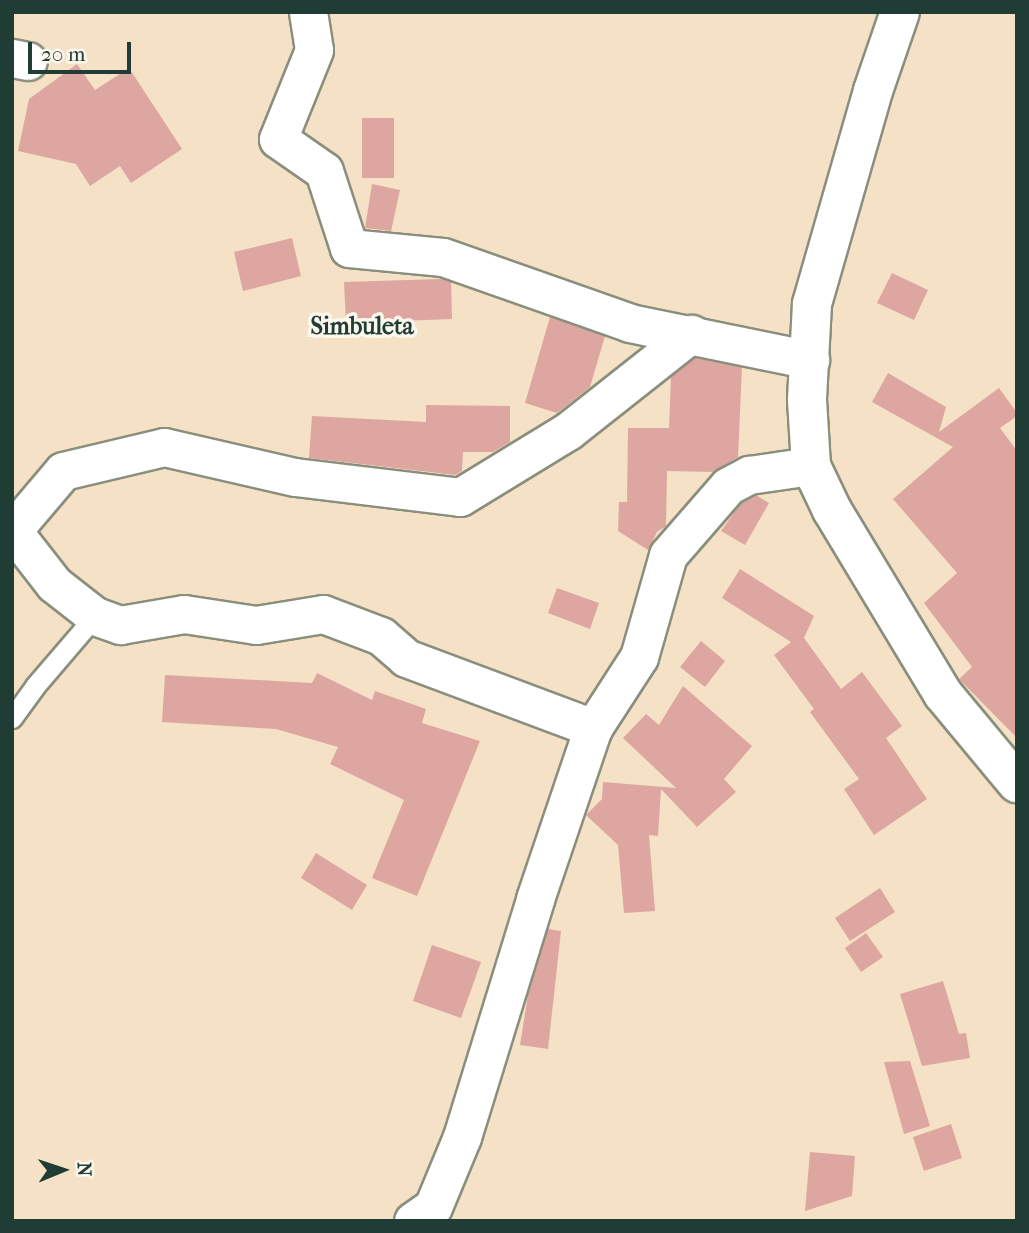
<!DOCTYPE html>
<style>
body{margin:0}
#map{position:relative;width:1029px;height:1233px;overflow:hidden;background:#f5e1c6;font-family:"IM FELL French Canon",serif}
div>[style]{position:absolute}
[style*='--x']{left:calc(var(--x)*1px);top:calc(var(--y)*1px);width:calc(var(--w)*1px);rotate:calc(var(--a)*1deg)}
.building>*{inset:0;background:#dda6a1}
.roads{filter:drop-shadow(2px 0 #8a8f7d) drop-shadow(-2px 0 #8a8f7d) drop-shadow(0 2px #8a8f7d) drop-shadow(0 -2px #8a8f7d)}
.lane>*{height:19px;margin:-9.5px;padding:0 9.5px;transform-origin:9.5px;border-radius:9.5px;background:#fff}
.street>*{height:37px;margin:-18.5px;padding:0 18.5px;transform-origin:18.5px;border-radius:18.5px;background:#fff}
.secondary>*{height:38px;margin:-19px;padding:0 19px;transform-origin:19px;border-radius:19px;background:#fff}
span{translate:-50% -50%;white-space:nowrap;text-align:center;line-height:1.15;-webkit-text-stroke:7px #fbf7ec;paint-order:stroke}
.quarter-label{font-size:24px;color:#1f3d34;font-weight:700}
.frame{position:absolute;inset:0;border:14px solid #1f3d34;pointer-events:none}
.north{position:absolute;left:28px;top:1135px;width:70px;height:70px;-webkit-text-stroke:5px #fbf7ec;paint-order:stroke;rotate:88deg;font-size:19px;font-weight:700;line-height:28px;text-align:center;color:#1f3d34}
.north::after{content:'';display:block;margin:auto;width:24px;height:32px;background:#1f3d34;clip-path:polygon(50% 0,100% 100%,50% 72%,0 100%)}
.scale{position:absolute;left:28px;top:42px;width:103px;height:32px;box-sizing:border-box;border:4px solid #1f3d34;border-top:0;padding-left:9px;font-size:21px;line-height:24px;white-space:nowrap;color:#1f3d34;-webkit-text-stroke:5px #fbf7ec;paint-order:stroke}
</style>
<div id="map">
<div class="building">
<i style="clip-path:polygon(77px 64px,95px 90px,129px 68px,182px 149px,131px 183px,120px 166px,90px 186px,76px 164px,18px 151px,29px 99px)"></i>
<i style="clip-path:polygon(362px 118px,394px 118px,394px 178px,362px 178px)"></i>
<i style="clip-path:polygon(372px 184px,400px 190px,391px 231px,365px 228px)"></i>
<i style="clip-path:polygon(292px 238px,301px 276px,243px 291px,234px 252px)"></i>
<i style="clip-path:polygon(892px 273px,928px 290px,914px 320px,877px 303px)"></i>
<i style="clip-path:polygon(441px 279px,451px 282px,452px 319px,346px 323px,344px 282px)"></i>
<i style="clip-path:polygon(550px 317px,605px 336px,590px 387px,557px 413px,525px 403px)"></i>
<i style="clip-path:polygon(695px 358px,742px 367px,738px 457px,713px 472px,667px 471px,666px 526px,657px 532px,648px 550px,618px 531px,619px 502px,627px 502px,628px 428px,669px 428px,671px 377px)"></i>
<i style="clip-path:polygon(888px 373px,946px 407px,939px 432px,999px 388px,1017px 413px,1017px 416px,1000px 428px,1017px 451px,1017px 738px,961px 681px,959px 679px,972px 667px,924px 603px,957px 573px,893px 499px,953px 447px,872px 402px)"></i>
<i style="clip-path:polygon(426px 405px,510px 406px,510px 442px,493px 452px,463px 452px,462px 471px,455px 475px,309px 458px,312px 416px,426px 422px)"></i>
<i style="clip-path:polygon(756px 495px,769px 503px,745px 545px,721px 531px,741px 503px)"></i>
<i style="clip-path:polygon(740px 569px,814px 616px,804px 638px,841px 689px,862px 672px,902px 726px,886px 738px,927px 799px,874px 835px,844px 789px,859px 779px,810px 712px,814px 709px,774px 655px,791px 642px,722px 598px)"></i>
<i style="clip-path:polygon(557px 588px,599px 603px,590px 629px,548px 613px)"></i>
<i style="clip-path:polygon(701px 641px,725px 661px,705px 687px,680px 667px)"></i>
<i style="clip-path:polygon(317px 673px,372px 700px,375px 691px,426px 709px,422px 723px,480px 741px,417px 896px,372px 878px,404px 800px,330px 764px,338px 747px,276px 729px,162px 722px,165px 675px,312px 683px)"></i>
<i style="clip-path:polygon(683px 686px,752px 746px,724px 779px,736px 792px,697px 827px,661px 789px,658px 836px,649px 835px,655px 911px,624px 913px,618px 845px,586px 815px,602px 799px,603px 782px,676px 788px,623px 738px,646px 714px,659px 725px)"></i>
<i style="clip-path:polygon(316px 853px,367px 885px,352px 910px,301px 878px)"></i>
<i style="clip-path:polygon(880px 888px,895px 912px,850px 941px,835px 918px)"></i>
<i style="clip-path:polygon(548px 929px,561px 931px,548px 1049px,520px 1045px,528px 995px)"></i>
<i style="clip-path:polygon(866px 933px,883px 957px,861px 972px,845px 948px)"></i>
<i style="clip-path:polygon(432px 945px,481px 962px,461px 1018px,413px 1001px)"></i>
<i style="clip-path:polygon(943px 981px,959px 1034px,966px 1033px,970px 1058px,922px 1066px,900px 994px)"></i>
<i style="clip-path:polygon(910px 1061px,930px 1126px,904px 1134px,884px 1062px)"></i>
<i style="clip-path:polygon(951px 1124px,962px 1158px,924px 1171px,913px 1137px)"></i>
<i style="clip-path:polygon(810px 1152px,855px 1156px,852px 1196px,805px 1211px)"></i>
</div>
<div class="roads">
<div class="lane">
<i style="--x:12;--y:718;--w:39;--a:-54"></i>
<i style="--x:35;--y:686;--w:92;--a:-49.4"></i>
</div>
<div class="street">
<i style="--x:308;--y:12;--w:38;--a:81"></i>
<i style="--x:314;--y:50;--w:96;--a:112"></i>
<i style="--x:278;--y:139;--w:56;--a:34.8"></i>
<i style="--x:324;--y:171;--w:81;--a:72"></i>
<i style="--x:349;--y:248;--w:94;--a:5.5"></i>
<i style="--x:443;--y:257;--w:198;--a:19.4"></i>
<i style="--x:630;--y:323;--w:184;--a:11.6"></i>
<i style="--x:12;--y:58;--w:16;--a:11"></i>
<i style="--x:12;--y:530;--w:68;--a:52.1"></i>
<i style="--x:54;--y:584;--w:52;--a:38"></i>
<i style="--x:95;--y:616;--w:27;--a:20"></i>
<i style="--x:120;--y:625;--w:65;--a:-9.8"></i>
<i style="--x:184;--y:614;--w:73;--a:8.7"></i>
<i style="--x:256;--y:625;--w:68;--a:-9.3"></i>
<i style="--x:323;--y:614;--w:62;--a:20.8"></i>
<i style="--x:381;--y:636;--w:33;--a:41"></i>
<i style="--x:406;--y:658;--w:200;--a:20.5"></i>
<i style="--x:13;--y:530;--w:77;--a:-49.7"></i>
<i style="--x:63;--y:471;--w:104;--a:-13.4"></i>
<i style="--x:164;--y:447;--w:134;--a:12.9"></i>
<i style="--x:295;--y:477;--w:166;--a:6.9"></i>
<i style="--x:460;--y:497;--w:127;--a:-31.4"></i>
<i style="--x:568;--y:431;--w:157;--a:-38.3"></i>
<i style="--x:413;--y:1221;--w:24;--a:-35"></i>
<i style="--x:433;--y:1207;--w:76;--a:-67.5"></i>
<i style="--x:462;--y:1137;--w:249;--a:-72.9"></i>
<i style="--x:535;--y:899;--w:181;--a:-71.3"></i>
<i style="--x:593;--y:728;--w:85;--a:-57.1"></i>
<i style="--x:639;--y:657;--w:106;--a:-74.1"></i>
<i style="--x:668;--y:555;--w:91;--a:-49"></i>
<i style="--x:728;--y:486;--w:24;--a:-28"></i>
<i style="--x:749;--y:475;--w:63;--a:-8.3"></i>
</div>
<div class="secondary">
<i style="--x:900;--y:12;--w:83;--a:108.9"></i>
<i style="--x:873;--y:91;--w:222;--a:106"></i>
<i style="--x:812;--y:304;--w:96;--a:93"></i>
<i style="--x:807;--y:400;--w:66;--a:86.5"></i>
<i style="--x:811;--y:466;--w:49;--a:64.5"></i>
<i style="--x:832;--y:510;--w:215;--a:58.9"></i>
<i style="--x:943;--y:694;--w:116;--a:50.3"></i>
</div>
</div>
<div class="quarter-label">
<span style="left:362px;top:327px">Simbuleta</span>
</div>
<div class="frame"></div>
<div class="north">N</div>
<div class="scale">20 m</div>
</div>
